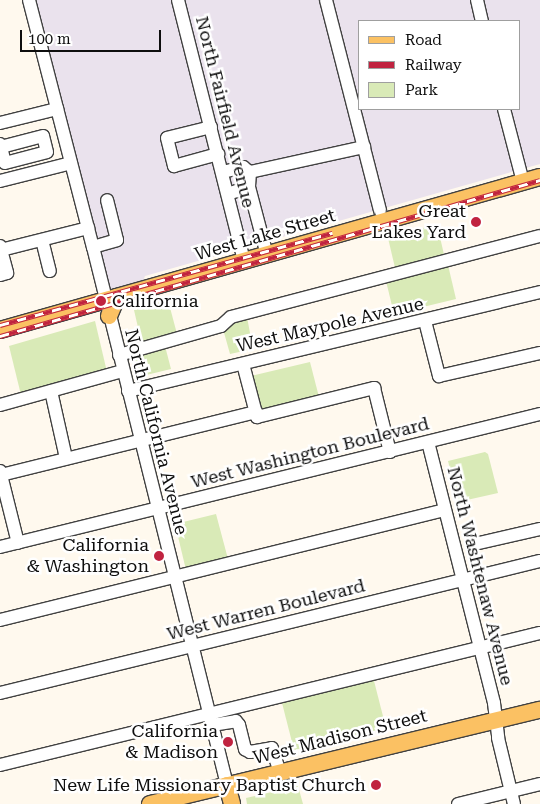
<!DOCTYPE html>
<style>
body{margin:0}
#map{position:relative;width:540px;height:804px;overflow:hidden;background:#fff9ee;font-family:"Roboto Serif",serif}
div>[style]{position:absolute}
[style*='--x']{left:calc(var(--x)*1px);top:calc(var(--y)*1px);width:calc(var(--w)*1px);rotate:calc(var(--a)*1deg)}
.industrial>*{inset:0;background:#eae2ed}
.green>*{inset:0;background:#d9eab7}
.roads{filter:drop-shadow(1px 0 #414141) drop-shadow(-1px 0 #414141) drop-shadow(0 1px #414141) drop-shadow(0 -1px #414141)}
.minor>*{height:12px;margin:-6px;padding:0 6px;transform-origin:6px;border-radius:6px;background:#fff}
.major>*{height:16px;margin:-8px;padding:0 8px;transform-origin:8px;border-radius:8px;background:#fbc163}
.rail>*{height:5px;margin-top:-2.5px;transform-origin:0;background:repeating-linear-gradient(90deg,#fff 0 9px,#c02340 0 18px);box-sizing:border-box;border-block:1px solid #c02340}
.dots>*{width:14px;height:14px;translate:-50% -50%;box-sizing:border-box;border:2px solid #fff;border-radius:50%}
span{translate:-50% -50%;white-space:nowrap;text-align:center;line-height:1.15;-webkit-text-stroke:5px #fff;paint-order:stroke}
.street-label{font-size:18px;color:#0e0e0e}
.poi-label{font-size:18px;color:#0e0e0e}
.right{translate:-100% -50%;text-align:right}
.left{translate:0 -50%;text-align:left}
.legend{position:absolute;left:358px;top:20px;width:162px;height:90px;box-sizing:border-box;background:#fff;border:1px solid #9f9f9f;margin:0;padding:6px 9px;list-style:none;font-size:15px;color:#0e0e0e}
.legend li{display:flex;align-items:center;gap:10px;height:25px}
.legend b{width:25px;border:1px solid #9f9f9f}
.scale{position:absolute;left:20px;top:30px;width:141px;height:22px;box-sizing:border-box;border:2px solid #0e0e0e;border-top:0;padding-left:6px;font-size:15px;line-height:18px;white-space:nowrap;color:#0e0e0e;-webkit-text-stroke:4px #fff;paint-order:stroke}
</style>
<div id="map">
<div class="industrial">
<i style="clip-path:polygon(evenodd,35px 0,540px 0,540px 164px,145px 276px,143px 281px,110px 289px,35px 0,359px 21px,519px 21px,519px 109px,359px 109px,359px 21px)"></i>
</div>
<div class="green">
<i style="clip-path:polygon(437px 224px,445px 259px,396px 272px,388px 238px)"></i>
<i style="clip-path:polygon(448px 265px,456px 299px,394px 314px,386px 281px)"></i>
<i style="clip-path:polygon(168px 300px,177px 334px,142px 345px,134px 310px)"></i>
<i style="clip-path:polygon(247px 317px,253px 349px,230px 354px,223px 329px,232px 320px)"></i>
<i style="clip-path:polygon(95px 321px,107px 372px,21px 395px,9px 346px)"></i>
<i style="clip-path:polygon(165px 346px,171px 369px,138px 377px,133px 355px)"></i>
<i style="clip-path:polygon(310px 362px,320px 401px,266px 414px,260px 407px,251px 376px)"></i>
<i style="clip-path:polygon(485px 452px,488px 454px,498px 493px,458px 502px,448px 461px)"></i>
<i style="clip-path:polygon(216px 514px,228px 559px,186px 570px,175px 524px)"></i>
<i style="clip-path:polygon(373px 677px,386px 728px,294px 750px,281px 699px)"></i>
<i style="clip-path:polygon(298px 786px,303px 804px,247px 804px,246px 798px)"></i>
</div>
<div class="roads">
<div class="minor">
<i style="--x:29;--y:0;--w:255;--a:75.5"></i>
<i style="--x:93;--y:247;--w:554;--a:76.01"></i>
<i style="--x:178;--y:0;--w:269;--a:75.8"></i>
<i style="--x:326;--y:0;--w:217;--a:75.6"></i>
<i style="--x:477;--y:0;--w:22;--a:77"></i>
<i style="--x:504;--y:109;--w:75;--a:75.4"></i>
<i style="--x:0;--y:123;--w:59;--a:-13.8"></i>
<i style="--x:211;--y:127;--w:45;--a:166"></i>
<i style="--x:167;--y:138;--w:29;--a:76"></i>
<i style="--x:174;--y:166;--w:46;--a:-15.3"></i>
<i style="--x:0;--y:144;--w:3;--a:72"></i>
<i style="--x:1;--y:147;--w:16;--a:76"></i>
<i style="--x:5;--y:163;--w:43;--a:-14.7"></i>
<i style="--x:47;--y:152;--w:16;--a:-104"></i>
<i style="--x:43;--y:136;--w:43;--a:165.3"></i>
<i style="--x:223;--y:172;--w:21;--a:-14"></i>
<i style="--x:243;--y:167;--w:9;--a:36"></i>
<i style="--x:250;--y:172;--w:15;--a:94"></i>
<i style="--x:249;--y:187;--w:22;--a:162"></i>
<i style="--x:250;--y:172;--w:117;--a:-12.4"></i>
<i style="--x:0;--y:181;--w:73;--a:-14.2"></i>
<i style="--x:249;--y:187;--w:70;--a:75.2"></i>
<i style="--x:42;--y:240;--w:32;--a:76"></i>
<i style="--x:0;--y:246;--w:28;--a:75"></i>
<i style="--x:7;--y:273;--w:7;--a:164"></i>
<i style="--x:93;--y:247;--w:25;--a:-16"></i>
<i style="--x:117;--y:240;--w:41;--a:-104"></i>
<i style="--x:1;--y:250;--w:90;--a:-14.2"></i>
<i style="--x:425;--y:321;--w:57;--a:75.7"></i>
<i style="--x:439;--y:376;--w:104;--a:-12.8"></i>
<i style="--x:119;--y:355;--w:106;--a:-15.9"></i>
<i style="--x:221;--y:326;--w:13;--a:-42"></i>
<i style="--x:231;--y:317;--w:319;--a:-14.7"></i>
<i style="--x:243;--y:364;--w:55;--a:75.2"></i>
<i style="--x:257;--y:417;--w:121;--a:-13.9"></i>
<i style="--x:374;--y:388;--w:66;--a:76"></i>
<i style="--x:51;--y:391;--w:69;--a:77.4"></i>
<i style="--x:128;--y:391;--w:424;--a:-13.5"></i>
<i style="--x:0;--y:405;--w:128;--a:-15.5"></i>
<i style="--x:428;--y:442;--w:269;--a:75.8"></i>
<i style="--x:494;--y:703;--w:35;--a:83"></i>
<i style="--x:498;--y:738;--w:68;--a:76.4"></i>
<i style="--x:0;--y:471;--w:74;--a:76"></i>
<i style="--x:1;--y:475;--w:263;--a:-13.9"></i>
<i style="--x:479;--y:543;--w:63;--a:-12.9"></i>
<i style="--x:0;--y:547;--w:556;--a:-13.84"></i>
<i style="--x:0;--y:620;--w:458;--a:-13.9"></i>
<i style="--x:0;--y:693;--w:556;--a:-13.74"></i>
<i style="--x:212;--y:725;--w:24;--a:-9"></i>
<i style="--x:236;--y:721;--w:5;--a:53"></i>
<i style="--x:239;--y:725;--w:25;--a:76"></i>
<i style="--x:245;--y:749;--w:6;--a:31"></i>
<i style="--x:250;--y:752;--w:22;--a:-10"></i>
<i style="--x:272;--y:748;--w:25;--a:72"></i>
<i style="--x:0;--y:765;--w:556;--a:-13.74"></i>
<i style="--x:458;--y:804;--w:84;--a:-13.7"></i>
</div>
<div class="major">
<i style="--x:109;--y:316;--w:21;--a:-67"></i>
<i style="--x:0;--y:330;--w:561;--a:-15.82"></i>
<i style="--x:227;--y:785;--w:20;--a:75"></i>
<i style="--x:150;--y:804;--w:401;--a:-13.6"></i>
</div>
</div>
<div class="rail">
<i style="--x:0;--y:325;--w:345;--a:-15.5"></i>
<i style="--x:0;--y:336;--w:562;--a:-16.11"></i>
</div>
<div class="dots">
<i style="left:476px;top:222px;background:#c02340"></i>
<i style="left:101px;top:301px;background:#c02340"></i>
<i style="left:159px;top:556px;background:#c02340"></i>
<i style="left:228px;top:742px;background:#c02340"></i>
<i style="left:376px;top:785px;background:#c02340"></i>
</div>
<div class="street-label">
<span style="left:225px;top:112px;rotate:76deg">North Fairfield Avenue</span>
<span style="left:265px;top:235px;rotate:-16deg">West Lake Street</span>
<span style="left:330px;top:325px;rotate:-13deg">West Maypole Avenue</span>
<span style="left:156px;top:432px;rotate:76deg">North California Avenue</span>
<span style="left:310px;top:453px;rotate:-14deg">West Washington Boulevard</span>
<span style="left:480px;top:576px;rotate:76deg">North Washtenaw Avenue</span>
<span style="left:266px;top:610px;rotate:-14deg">West Warren Boulevard</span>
<span style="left:340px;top:737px;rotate:-14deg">West Madison Street</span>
</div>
<div class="poi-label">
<span class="right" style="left:466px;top:222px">Great<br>Lakes Yard</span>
<span class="left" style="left:112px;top:301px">California</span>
<span class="right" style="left:149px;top:556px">California<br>&amp; Washington</span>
<span class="right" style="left:218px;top:742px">California<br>&amp; Madison</span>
<span class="right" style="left:366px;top:785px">New Life Missionary Baptist Church</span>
</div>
<ul class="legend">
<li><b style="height:6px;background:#fbc163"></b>Road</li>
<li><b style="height:6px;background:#c02340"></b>Railway</li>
<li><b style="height:14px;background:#d9eab7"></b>Park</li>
</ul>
<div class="scale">100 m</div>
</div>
